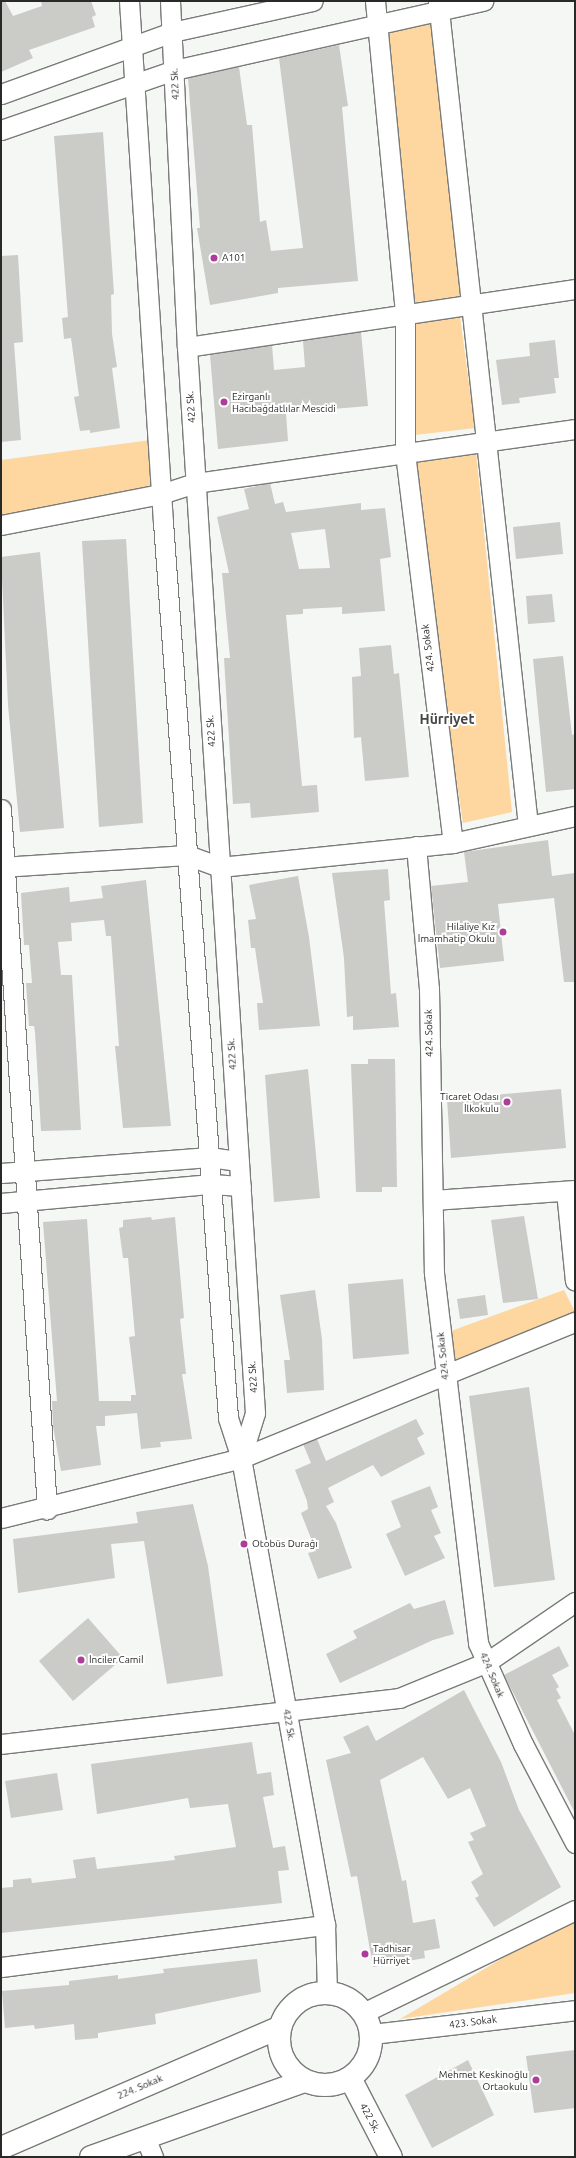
<!DOCTYPE html>
<meta charset="utf-8">
<style>
body{margin:0}
#map{position:relative;width:576px;height:2158px;overflow:hidden;background:#f4f7f4;font-family:Ubuntu,sans-serif}
div>[style]{position:absolute}
[style*='--x']{left:calc(var(--x)*1px);top:calc(var(--y)*1px);width:calc(var(--w)*1px);rotate:calc(var(--a)*1deg)}
.green>*{inset:0;background:#fdd6a0}
.building>*{inset:0;background:#cbcbc8}
.roads{filter:drop-shadow(1px 0 #797b79) drop-shadow(-1px 0 #797b79) drop-shadow(0 1px #797b79) drop-shadow(0 -1px #797b79)}
.minor>*{height:19px;margin:-9.5px;padding:0 9.5px;transform-origin:9.5px;border-radius:9.5px;background:#fff}
.tertiary>*{height:22px;margin:-11px;padding:0 11px;transform-origin:11px;border-radius:11px;background:#fff}
.tertiary>.ring{margin:-11px;padding:0;box-sizing:content-box;background:none;border:22px solid #fff;border-radius:50%}
.dots>*{width:11px;height:11px;translate:-50% -50%;box-sizing:border-box;border:2px solid #fff;border-radius:50%}
span{translate:-50% -50%;white-space:nowrap;text-align:center;line-height:1.15;-webkit-text-stroke:4px #fff;paint-order:stroke}
.street-label{font-size:10px;color:#292928}
.poi-label{font-size:10px;color:#292928}
.left{translate:0 -50%;text-align:left}
.right{translate:-100% -50%;text-align:right}
.district-label{font-size:14px;color:#444644;font-weight:700}
.frame{position:absolute;inset:0;border:2px solid #292928;pointer-events:none}
</style>
<div id="map">
<div class="green">
<i style="clip-path:polygon(432px 18px,461px 296px,411px 303px,385px 32px)"></i>
<i style="clip-path:polygon(460px 317px,475px 428px,415px 435px,414px 321px)"></i>
<i style="clip-path:polygon(151px 440px,154px 486px,1px 516px,1px 460px)"></i>
<i style="clip-path:polygon(476px 452px,512px 812px,463px 823px,446px 711px,416px 460px)"></i>
<i style="clip-path:polygon(564px 1290px,575px 1312px,575px 1322px,453px 1360px,451px 1331px)"></i>
<i style="clip-path:polygon(575px 1915px,575px 1993px,400px 2019px)"></i>
</div>
<div class="building">
<i style="clip-path:polygon(1px 1px,5px 1px,13px 16px,42px 6px,41px 1px,91px 1px,96px 15px,92px 17px,95px 27px,29px 50px,33px 58px,1px 72px)"></i>
<i style="clip-path:polygon(339px 45px,348px 106px,342px 107px,358px 281px,278px 288px,278px 293px,210px 305px,197px 228px,200px 228px,188px 78px,239px 67px,247px 125px,252px 125px,260px 222px,266px 220px,271px 251px,303px 248px,279px 58px)"></i>
<i style="clip-path:polygon(103px 132px,114px 294px,111px 295px,112px 334px,117px 367px,112px 368px,120px 428px,90px 433px,90px 430px,80px 431px,74px 397px,79px 396px,71px 338px,64px 339px,62px 318px,68px 317px,54px 136px)"></i>
<i style="clip-path:polygon(18px 255px,23px 342px,14px 343px,21px 440px,1px 442px,1px 256px)"></i>
<i style="clip-path:polygon(361px 332px,368px 406px,286px 413px,288px 441px,218px 449px,210px 355px,272px 345px,274px 370px,305px 367px,303px 341px)"></i>
<i style="clip-path:polygon(555px 340px,559px 378px,554px 378px,556px 393px,519px 398px,520px 403px,502px 405px,496px 360px,530px 356px,529px 343px)"></i>
<i style="clip-path:polygon(evenodd,270px 483px,275px 504px,283px 502px,286px 512px,361px 503px,361px 510px,385px 508px,391px 557px,380px 559px,385px 611px,342px 614px,342px 607px,303px 609px,303px 614px,286px 615px,302px 786px,317px 785px,319px 812px,251px 818px,250px 803px,233px 804px,224px 658px,230px 658px,222px 573px,229px 573px,217px 517px,249px 509px,244px 489px,270px 483px,325px 529px,330px 568px,299px 569px,291px 533px,325px 529px)"></i>
<i style="clip-path:polygon(560px 522px,563px 554px,516px 559px,513px 527px)"></i>
<i style="clip-path:polygon(126px 539px,143px 823px,99px 827px,82px 541px)"></i>
<i style="clip-path:polygon(40px 552px,64px 828px,20px 832px,8px 705px,1px 557px)"></i>
<i style="clip-path:polygon(552px 594px,555px 622px,528px 624px,526px 596px)"></i>
<i style="clip-path:polygon(391px 645px,394px 674px,399px 673px,409px 777px,365px 781px,361px 737px,354px 738px,352px 677px,361px 676px,359px 648px)"></i>
<i style="clip-path:polygon(563px 656px,572px 735px,575px 734px,575px 789px,546px 792px,533px 659px)"></i>
<i style="clip-path:polygon(548px 840px,552px 876px,575px 873px,575px 982px,564px 982px,554px 898px,498px 904px,504px 961px,440px 968px,431px 886px,468px 882px,464px 852px)"></i>
<i style="clip-path:polygon(388px 869px,390px 900px,384px 901px,391px 994px,396px 993px,399px 1027px,353px 1030px,353px 1016px,347px 1017px,344px 958px,332px 873px)"></i>
<i style="clip-path:polygon(298px 876px,309px 937px,320px 1026px,259px 1030px,257px 1003px,263px 1003px,255px 948px,251px 948px,248px 920px,256px 919px,249px 885px)"></i>
<i style="clip-path:polygon(146px 880px,171px 1126px,123px 1128px,115px 1046px,119px 1046px,111px 936px,106px 936px,104px 920px,71px 923px,72px 941px,58px 942px,61px 975px,72px 975px,81px 1130px,41px 1131px,35px 1032px,34px 1026px,29px 1026px,26px 983px,32px 983px,29px 945px,24px 945px,21px 893px,69px 887px,70px 902px,103px 898px,101px 886px)"></i>
<i style="clip-path:polygon(368px 1059px,395px 1059px,397px 1187px,382px 1187px,382px 1192px,356px 1192px,351px 1064px,368px 1064px)"></i>
<i style="clip-path:polygon(308px 1069px,320px 1198px,274px 1202px,265px 1075px)"></i>
<i style="clip-path:polygon(561px 1089px,566px 1148px,451px 1158px,447px 1099px)"></i>
<i style="clip-path:polygon(524px 1216px,538px 1299px,503px 1303px,491px 1220px)"></i>
<i style="clip-path:polygon(151px 1217px,152px 1220px,175px 1217px,184px 1318px,180px 1319px,186px 1374px,182px 1374px,192px 1439px,160px 1442px,161px 1447px,141px 1449px,137px 1413px,105px 1416px,105px 1426px,96px 1426px,101px 1465px,61px 1471px,53px 1426px,52px 1401px,57px 1401px,43px 1222px,87px 1219px,99px 1401px,131px 1401px,131px 1395px,136px 1395px,129px 1337px,135px 1336px,128px 1258px,123px 1258px,119px 1228px,123px 1227px,123px 1220px)"></i>
<i style="clip-path:polygon(403px 1279px,409px 1354px,353px 1359px,348px 1284px)"></i>
<i style="clip-path:polygon(315px 1290px,322px 1339px,324px 1390px,287px 1393px,284px 1360px,290px 1360px,280px 1295px)"></i>
<i style="clip-path:polygon(485px 1295px,488px 1315px,460px 1319px,457px 1299px)"></i>
<i style="clip-path:polygon(529px 1387px,555px 1580px,494px 1587px,469px 1396px)"></i>
<i style="clip-path:polygon(416px 1419px,424px 1434px,417px 1438px,425px 1454px,381px 1477px,373px 1465px,328px 1488px,334px 1502px,326px 1506px,336px 1523px,352px 1568px,318px 1579px,308px 1553px,316px 1551px,301px 1513px,308px 1509px,307px 1501px,295px 1470px,311px 1463px,303px 1444px,317px 1439px,326px 1461px)"></i>
<i style="clip-path:polygon(430px 1486px,438px 1507px,431px 1510px,441px 1533px,434px 1536px,445px 1558px,405px 1576px,386px 1534px,401px 1527px,391px 1501px)"></i>
<i style="clip-path:polygon(193px 1504px,208px 1566px,223px 1676px,167px 1684px,144px 1541px,111px 1544px,115px 1578px,18px 1593px,13px 1539px,138px 1523px,136px 1512px)"></i>
<i style="clip-path:polygon(445px 1600px,454px 1634px,433px 1640px,340px 1683px,326px 1654px,357px 1638px,353px 1631px,410px 1603px,414px 1609px)"></i>
<i style="clip-path:polygon(88px 1618px,123px 1658px,73px 1701px,39px 1661px)"></i>
<i style="clip-path:polygon(559px 1646px,569px 1666px,552px 1675px,559px 1687px,556px 1689px,561px 1698px,557px 1700px,575px 1735px,575px 1813px,504px 1675px)"></i>
<i style="clip-path:polygon(464px 1690px,501px 1762px,519px 1810px,561px 1887px,494px 1927px,475px 1898px,479px 1896px,471px 1882px,483px 1874px,468px 1842px,474px 1840px,470px 1833px,486px 1826px,470px 1788px,448px 1799px,423px 1757px,380px 1780px,402px 1881px,406px 1880px,413px 1923px,435px 1919px,440px 1948px,424px 1951px,425px 1958px,373px 1967px,357px 1876px,351px 1877px,326px 1760px,351px 1753px,343px 1737px,368px 1725px,376px 1741px)"></i>
<i style="clip-path:polygon(252px 1742px,257px 1774px,271px 1772px,274px 1795px,263px 1797px,273px 1848px,285px 1846px,289px 1870px,278px 1871px,282px 1903px,1px 1933px,1px 1888px,13px 1887px,13px 1880px,31px 1878px,32px 1883px,76px 1878px,73px 1860px,95px 1857px,97px 1869px,175px 1860px,174px 1856px,236px 1847px,228px 1804px,190px 1808px,188px 1798px,97px 1814px,91px 1764px)"></i>
<i style="clip-path:polygon(57px 1773px,63px 1810px,11px 1818px,5px 1781px)"></i>
<i style="clip-path:polygon(257px 1959px,261px 1992px,155px 2014px,156px 2024px,98px 2033px,98px 2038px,75px 2040px,74px 2024px,35px 2029px,34px 2025px,5px 2028px,2px 1991px,69px 1985px,69px 1981px,118px 1975px,118px 1979px,164px 1973px,163px 1969px)"></i>
<i style="clip-path:polygon(575px 2050px,575px 2108px,534px 2113px,526px 2056px)"></i>
<i style="clip-path:polygon(468px 2060px,494px 2115px,432px 2148px,405px 2095px)"></i>
</div>
<div class="roads">
<div class="minor">
<i style="--x:129;--y:1;--w:522;--a:86.27"></i>
<i style="--x:163;--y:522;--w:898;--a:85.85"></i>
<i style="--x:228;--y:1418;--w:42;--a:72"></i>
<i style="--x:241;--y:1458;--w:474;--a:79.8"></i>
<i style="--x:325;--y:1925;--w:68;--a:88.3"></i>
<i style="--x:170;--y:1;--w:346;--a:87.2"></i>
<i style="--x:187;--y:347;--w:1068;--a:86.35"></i>
<i style="--x:255;--y:1413;--w:47;--a:107.3"></i>
<i style="--x:375;--y:1;--w:313;--a:84.5"></i>
<i style="--x:405;--y:313;--w:140;--a:90"></i>
<i style="--x:405;--y:453;--w:393;--a:83"></i>
<i style="--x:438;--y:1;--w:830;--a:83.77"></i>
<i style="--x:1;--y:94;--w:182;--a:-19.9"></i>
<i style="--x:172;--y:32;--w:144;--a:-12.4"></i>
<i style="--x:1;--y:130;--w:183;--a:-19.1"></i>
<i style="--x:174;--y:70;--w:317;--a:-12.6"></i>
<i style="--x:187;--y:347;--w:392;--a:-8.5"></i>
<i style="--x:1;--y:525;--w:163;--a:-11"></i>
<i style="--x:161;--y:494;--w:36;--a:-18"></i>
<i style="--x:195;--y:483;--w:384;--a:-8.1"></i>
<i style="--x:1;--y:809;--w:702;--a:86.24"></i>
<i style="--x:416;--y:846;--w:144;--a:84.8"></i>
<i style="--x:429;--y:989;--w:284;--a:89"></i>
<i style="--x:434;--y:1273;--w:373;--a:83.2"></i>
<i style="--x:478;--y:1643;--w:111;--a:66"></i>
<i style="--x:523;--y:1744;--w:112;--a:62.3"></i>
<i style="--x:1;--y:867;--w:186;--a:-3.7"></i>
<i style="--x:187;--y:855;--w:35;--a:20"></i>
<i style="--x:220;--y:867;--w:234;--a:-5.9"></i>
<i style="--x:453;--y:843;--w:125;--a:-12.5"></i>
<i style="--x:1;--y:1173;--w:209;--a:-4.4"></i>
<i style="--x:209;--y:1157;--w:30;--a:8"></i>
<i style="--x:566;--y:1191;--w:90;--a:84.3"></i>
<i style="--x:433;--y:1200;--w:142;--a:-4"></i>
<i style="--x:1;--y:1203;--w:211;--a:-5.2"></i>
<i style="--x:211;--y:1184;--w:30;--a:4"></i>
<i style="--x:1;--y:1518;--w:247;--a:-14"></i>
<i style="--x:241;--y:1458;--w:361;--a:-22.2"></i>
<i style="--x:1;--y:1744;--w:401;--a:-6.6"></i>
<i style="--x:399;--y:1698;--w:95;--a:-22.2"></i>
<i style="--x:487;--y:1662;--w:107;--a:-34.3"></i>
<i style="--x:1;--y:1967;--w:327;--a:-7.4"></i>
<i style="--x:363;--y:2013;--w:236;--a:-25.9"></i>
<i style="--x:372;--y:2034;--w:204;--a:-6.7"></i>
<i style="--x:145;--y:2137;--w:22;--a:68"></i>
</div>
<div class="tertiary">
<i class="ring" style="left:279px;top:1993px;width:70px;height:70px"></i>
<i style="--x:350;--y:2078;--w:89;--a:62.6"></i>
<i style="--x:1;--y:2148;--w:304;--a:-23.4"></i>
<i style="--x:91;--y:2157;--w:226;--a:-19.6"></i>
</div>
</div>
<div class="dots">
<i style="left:214px;top:258px;background:#ad3d99"></i>
<i style="left:224px;top:402px;background:#ad3d99"></i>
<i style="left:503px;top:932px;background:#ad3d99"></i>
<i style="left:507px;top:1102px;background:#ad3d99"></i>
<i style="left:244px;top:1544px;background:#ad3d99"></i>
<i style="left:81px;top:1660px;background:#ad3d99"></i>
<i style="left:365px;top:1954px;background:#ad3d99"></i>
<i style="left:536px;top:2080px;background:#ad3d99"></i>
</div>
<div class="street-label">
<span style="left:175px;top:84px;rotate:-93deg">422 Sk.</span>
<span style="left:191px;top:407px;rotate:-94deg">422 Sk.</span>
<span style="left:428px;top:648px;rotate:-97deg">424. Sokak</span>
<span style="left:211px;top:731px;rotate:-94deg">422 Sk.</span>
<span style="left:429px;top:1033px;rotate:-91deg">424. Sokak</span>
<span style="left:232px;top:1054px;rotate:-94deg">422 Sk.</span>
<span style="left:443px;top:1356px;rotate:-96deg">424. Sokak</span>
<span style="left:253px;top:1377px;rotate:-94deg">422 Sk.</span>
<span style="left:492px;top:1675px;rotate:67deg">424. Sokak</span>
<span style="left:289px;top:1725px;rotate:80deg">422 Sk.</span>
<span style="left:473px;top:2022px;rotate:-7deg">423. Sokak</span>
<span style="left:140px;top:2087px;rotate:-23deg">224. Sokak</span>
<span style="left:370px;top:2118px;rotate:62deg">422 Sk.</span>
</div>
<div class="poi-label">
<span class="left" style="left:222px;top:258px">A101</span>
<span class="left" style="left:232px;top:402px">Ezirganlı<br>Hacıbağdatlılar Mescidi</span>
<span class="right" style="left:495px;top:932px">Hilaliye Kız<br>İmamhatip Okulu</span>
<span class="right" style="left:499px;top:1102px">Ticaret Odası<br>İlkokulu</span>
<span class="left" style="left:252px;top:1544px">Otobüs Durağı</span>
<span class="left" style="left:89px;top:1660px">İnciler Camiİ</span>
<span class="left" style="left:373px;top:1954px">Tadhisar<br>Hürriyet</span>
<span class="right" style="left:528px;top:2080px">Mehmet Keskinoğlu<br>Ortaokulu</span>
</div>
<div class="district-label">
<span style="left:447px;top:719px">Hürriyet</span>
</div>
<div class="frame"></div>
</div>
